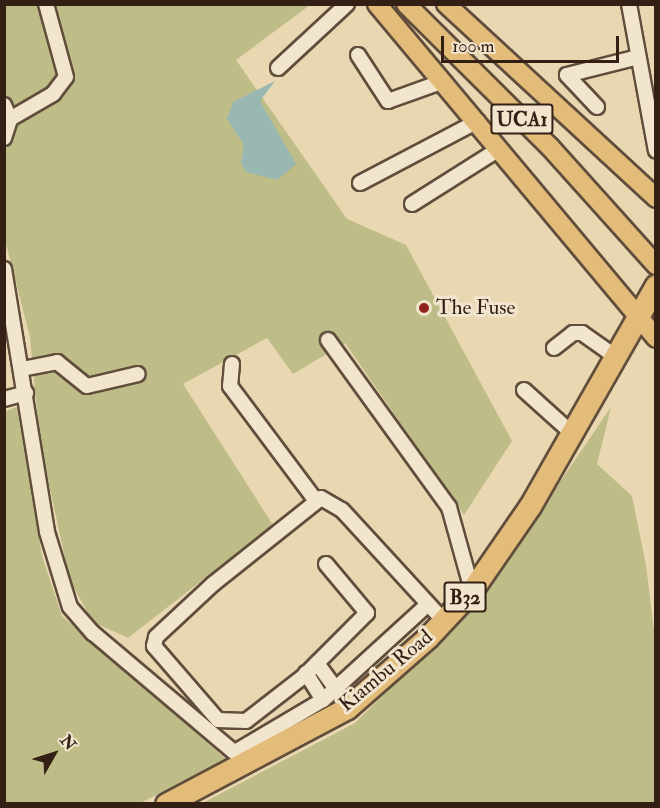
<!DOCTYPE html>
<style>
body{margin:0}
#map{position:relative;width:660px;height:808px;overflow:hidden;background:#e9d7b2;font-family:"IM FELL Double Pica",serif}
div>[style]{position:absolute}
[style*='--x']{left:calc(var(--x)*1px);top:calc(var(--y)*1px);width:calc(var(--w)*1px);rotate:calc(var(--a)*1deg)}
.green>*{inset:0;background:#bebc87}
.water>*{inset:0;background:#98b8b1}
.roads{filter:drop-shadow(2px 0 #604d3c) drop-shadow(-2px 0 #604d3c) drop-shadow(0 2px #604d3c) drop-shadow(0 -2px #604d3c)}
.minor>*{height:14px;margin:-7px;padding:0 7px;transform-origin:7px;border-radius:7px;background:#f1e5cd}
.major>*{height:18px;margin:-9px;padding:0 9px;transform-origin:9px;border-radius:9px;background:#e4bc79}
.highway>*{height:21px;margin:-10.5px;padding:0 10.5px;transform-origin:10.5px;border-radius:10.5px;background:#e4bc79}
.dots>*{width:16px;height:16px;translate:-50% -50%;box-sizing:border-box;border:3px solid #f1e5cd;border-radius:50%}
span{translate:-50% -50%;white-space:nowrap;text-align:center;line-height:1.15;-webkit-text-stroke:6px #f1e5cd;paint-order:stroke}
.shield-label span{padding:2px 4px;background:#f1e5cd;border:2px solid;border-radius:4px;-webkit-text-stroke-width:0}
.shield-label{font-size:20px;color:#331f14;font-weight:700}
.poi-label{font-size:21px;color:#331f14}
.left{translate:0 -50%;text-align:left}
.street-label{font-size:21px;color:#331f14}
.frame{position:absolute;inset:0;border:6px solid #331f14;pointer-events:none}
.north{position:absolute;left:24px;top:724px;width:60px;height:60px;-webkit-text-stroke:4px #f1e5cd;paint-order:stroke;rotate:51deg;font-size:16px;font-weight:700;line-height:24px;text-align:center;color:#331f14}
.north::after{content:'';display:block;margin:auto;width:21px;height:27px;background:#331f14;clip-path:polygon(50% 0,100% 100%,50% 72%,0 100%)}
.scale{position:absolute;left:441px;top:36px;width:178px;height:27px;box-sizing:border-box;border:3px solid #331f14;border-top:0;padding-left:8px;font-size:18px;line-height:21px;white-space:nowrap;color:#331f14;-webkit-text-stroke:4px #f1e5cd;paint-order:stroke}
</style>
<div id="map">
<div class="green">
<i style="clip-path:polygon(4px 5px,310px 5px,236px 60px,347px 219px,406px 245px,512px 441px,464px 515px,345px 343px,293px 374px,267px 338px,183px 384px,273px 525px,128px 638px,93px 622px,70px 581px,40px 443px,30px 337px,5px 240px)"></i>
<i style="clip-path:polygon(17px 407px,42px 556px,62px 616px,227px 760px,140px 803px,5px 804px,4px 412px)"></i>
<i style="clip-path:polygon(611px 407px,597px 464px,632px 496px,646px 565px,656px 648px,655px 803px,201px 804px,355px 723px,418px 660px,545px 504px)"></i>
</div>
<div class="water">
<i style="clip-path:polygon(275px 81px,260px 101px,296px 164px,277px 180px,246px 172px,241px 163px,244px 145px,227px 119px,233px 102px)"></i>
</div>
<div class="roads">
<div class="minor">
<i style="--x:629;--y:4;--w:149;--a:79.6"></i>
<i style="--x:358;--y:55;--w:55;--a:56.9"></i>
<i style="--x:388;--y:101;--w:59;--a:-19.7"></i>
<i style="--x:278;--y:68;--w:94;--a:-42.8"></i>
<i style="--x:4;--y:105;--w:15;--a:67"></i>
<i style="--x:597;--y:107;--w:44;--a:-133.2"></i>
<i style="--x:567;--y:75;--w:73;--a:-14.2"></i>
<i style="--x:4;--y:138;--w:20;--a:-72"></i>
<i style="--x:10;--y:119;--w:50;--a:-30.2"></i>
<i style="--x:53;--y:94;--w:21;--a:-53"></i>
<i style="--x:66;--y:77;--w:76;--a:-105.3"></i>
<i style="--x:360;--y:183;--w:133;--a:-27.7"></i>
<i style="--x:412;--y:204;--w:103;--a:-32.3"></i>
<i style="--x:4;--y:269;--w:266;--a:80.7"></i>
<i style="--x:47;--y:532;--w:78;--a:73"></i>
<i style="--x:70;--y:607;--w:35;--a:49"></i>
<i style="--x:93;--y:633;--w:202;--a:40.2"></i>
<i style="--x:328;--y:340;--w:206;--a:54.1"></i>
<i style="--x:449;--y:507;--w:86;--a:74.5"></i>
<i style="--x:554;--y:348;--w:24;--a:-38"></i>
<i style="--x:573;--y:333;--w:9;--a:0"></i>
<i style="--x:582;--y:333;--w:42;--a:35.2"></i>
<i style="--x:232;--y:364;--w:22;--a:95"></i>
<i style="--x:230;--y:386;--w:144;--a:53.2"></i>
<i style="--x:22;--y:369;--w:36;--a:-11"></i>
<i style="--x:57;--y:362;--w:38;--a:39"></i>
<i style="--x:87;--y:386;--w:52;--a:-13.2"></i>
<i style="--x:524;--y:390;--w:67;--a:42"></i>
<i style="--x:4;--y:399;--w:23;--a:-15"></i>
<i style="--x:326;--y:564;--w:64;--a:50.1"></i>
<i style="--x:367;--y:613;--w:89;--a:135"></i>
<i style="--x:304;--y:676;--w:73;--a:142.2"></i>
<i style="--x:246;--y:721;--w:28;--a:-178"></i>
<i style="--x:218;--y:720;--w:98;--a:-130.9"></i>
<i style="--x:154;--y:646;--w:9;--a:-77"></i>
<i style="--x:156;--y:637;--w:78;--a:-42.9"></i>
<i style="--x:213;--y:584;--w:138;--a:-38.5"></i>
<i style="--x:321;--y:498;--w:24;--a:30"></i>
<i style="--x:342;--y:510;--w:151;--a:47.4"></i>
<i style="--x:317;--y:663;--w:32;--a:54"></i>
<i style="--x:306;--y:673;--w:32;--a:58"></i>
<i style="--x:235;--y:752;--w:102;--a:-30.6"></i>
<i style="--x:323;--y:700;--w:141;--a:-42.4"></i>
</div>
<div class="major">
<i style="--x:377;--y:4;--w:435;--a:50.1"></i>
<i style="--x:406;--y:4;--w:203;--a:44.8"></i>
<i style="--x:550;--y:147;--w:159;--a:48.1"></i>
<i style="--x:446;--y:4;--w:286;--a:42.7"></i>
</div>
<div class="highway">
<i style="--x:166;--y:804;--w:205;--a:-27.9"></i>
<i style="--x:347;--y:708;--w:108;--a:-41.2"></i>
<i style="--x:428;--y:637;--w:64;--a:-46.9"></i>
<i style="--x:472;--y:590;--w:102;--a:-55.4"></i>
<i style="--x:530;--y:506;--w:254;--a:-60.3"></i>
</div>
</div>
<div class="dots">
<i style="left:424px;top:308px;background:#8f2418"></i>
</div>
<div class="shield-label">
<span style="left:522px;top:119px">UCA1</span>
<span style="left:465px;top:597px">B32</span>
</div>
<div class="poi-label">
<span class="left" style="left:436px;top:308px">The Fuse</span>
</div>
<div class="street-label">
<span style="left:386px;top:671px;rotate:-40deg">Kiambu Road</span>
</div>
<div class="frame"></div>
<div class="north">N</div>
<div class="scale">100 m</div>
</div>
